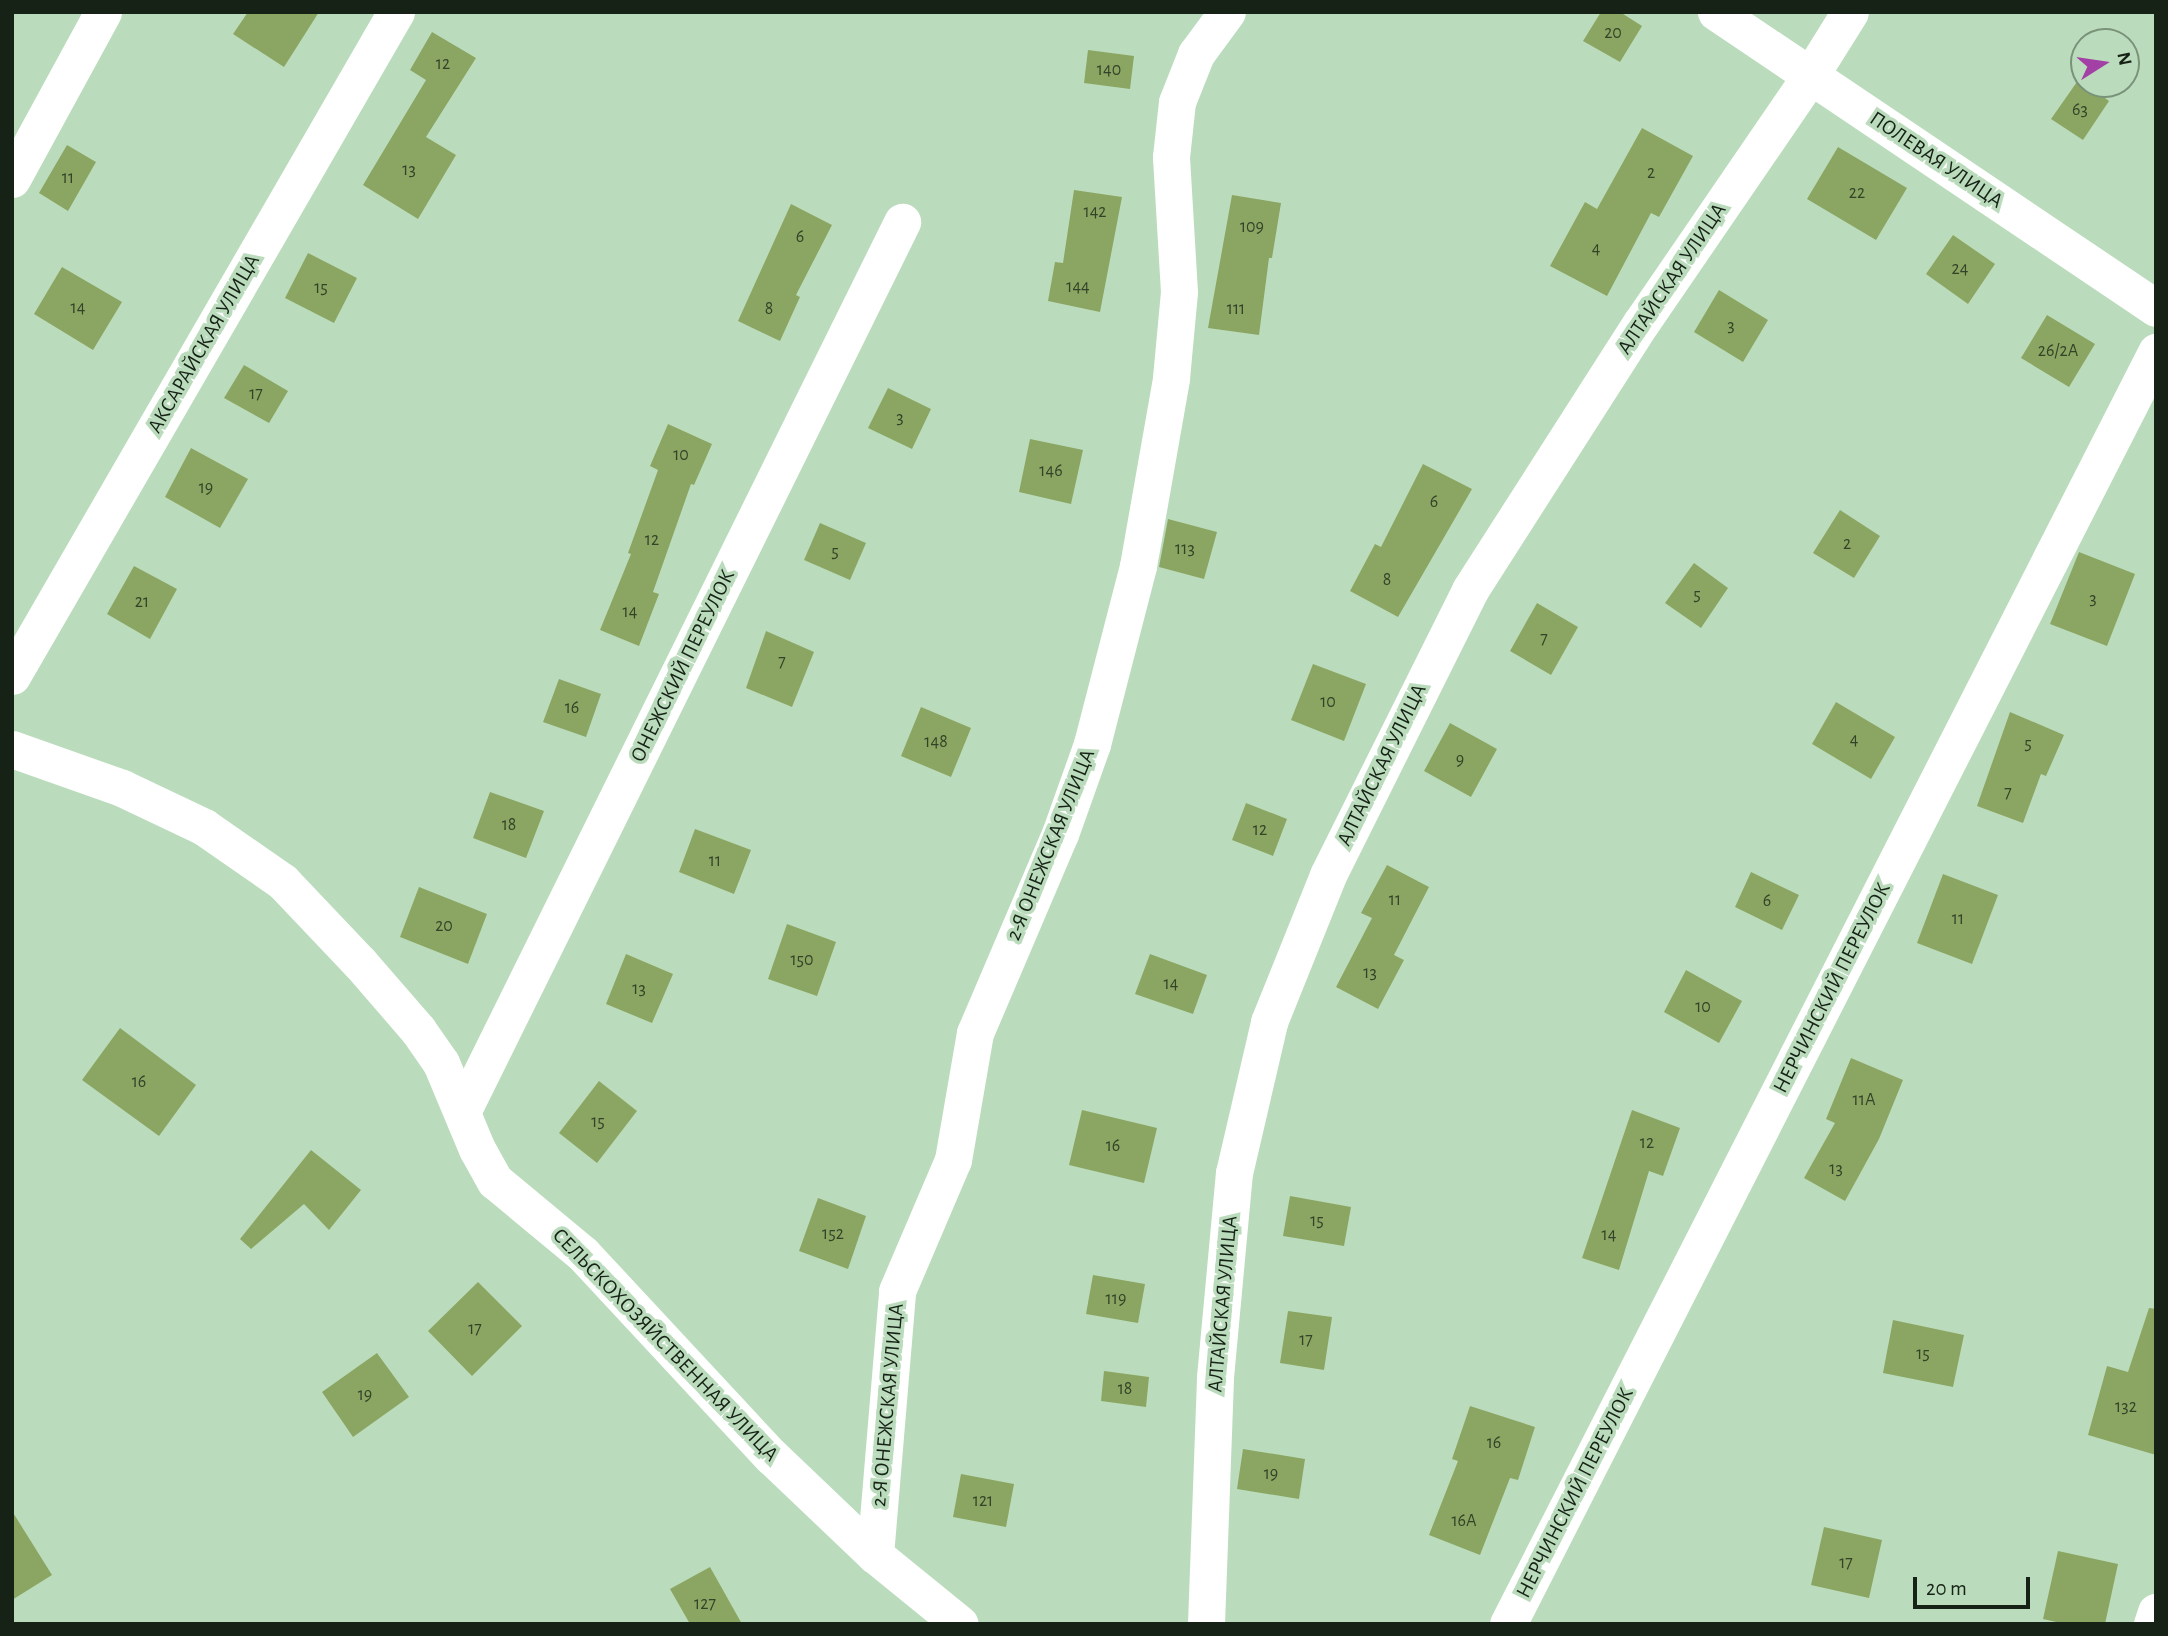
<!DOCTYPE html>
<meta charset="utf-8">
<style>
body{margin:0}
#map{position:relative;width:2168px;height:1636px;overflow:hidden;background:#bbdcbc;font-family:"Alegreya Sans",sans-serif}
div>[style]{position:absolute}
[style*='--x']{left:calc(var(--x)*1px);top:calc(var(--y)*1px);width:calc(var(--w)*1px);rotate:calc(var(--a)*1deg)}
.building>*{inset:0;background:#8ba662}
.street>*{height:37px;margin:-18.5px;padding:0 18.5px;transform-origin:18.5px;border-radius:18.5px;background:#fff}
span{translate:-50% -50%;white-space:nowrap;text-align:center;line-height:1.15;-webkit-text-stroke:7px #bbdcbc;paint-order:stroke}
.number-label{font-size:18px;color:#334329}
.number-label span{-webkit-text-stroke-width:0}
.street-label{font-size:21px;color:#162216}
.frame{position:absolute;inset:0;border:14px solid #162216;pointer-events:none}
.north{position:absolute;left:2070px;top:28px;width:70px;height:70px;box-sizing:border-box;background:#bbdcbc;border:2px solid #79927a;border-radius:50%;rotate:78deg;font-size:19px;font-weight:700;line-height:28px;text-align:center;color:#162216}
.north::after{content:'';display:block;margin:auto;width:24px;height:32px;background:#a340a6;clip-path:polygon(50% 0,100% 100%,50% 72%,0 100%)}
.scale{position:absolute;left:1913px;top:1577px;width:117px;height:32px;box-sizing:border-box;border:4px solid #162216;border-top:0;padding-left:9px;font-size:21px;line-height:24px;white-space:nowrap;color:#162216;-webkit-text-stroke:5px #bbdcbc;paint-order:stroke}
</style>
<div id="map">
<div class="building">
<i style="clip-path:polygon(248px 12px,319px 12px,284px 67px,233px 34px)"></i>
<i style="clip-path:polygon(1601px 12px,1620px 12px,1642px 26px,1620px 62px,1583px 41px)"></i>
<i style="clip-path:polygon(432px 32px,476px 58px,426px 137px,456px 155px,418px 219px,363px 185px,426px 80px,410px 70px)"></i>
<i style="clip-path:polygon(1088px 50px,1134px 56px,1130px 89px,1084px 83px)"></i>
<i style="clip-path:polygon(2079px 79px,2109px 101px,2083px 140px,2051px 119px)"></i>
<i style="clip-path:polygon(1642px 128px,1693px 156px,1659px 217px,1651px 213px,1607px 296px,1550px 266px,1585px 202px,1597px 209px)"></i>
<i style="clip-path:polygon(67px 145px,96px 162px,68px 211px,39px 193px)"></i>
<i style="clip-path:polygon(1838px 147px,1907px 188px,1876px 240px,1807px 199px)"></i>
<i style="clip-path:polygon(1074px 190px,1122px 197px,1100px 312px,1048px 301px,1055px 262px,1063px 263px)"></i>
<i style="clip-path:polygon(1232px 195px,1281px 203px,1272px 258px,1269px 258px,1259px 335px,1208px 328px)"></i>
<i style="clip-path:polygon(791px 204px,832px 225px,796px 295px,800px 297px,780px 341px,738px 321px)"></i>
<i style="clip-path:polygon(1953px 235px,1995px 264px,1968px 304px,1926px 274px)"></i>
<i style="clip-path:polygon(308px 253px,357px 278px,334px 323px,285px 298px)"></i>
<i style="clip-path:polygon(62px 267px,122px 302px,93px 350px,34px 314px)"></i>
<i style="clip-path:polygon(1719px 290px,1768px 320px,1743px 362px,1694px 332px)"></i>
<i style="clip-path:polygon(2047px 315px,2095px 344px,2069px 387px,2021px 358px)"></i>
<i style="clip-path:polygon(244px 365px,288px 391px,269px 423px,224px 398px)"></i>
<i style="clip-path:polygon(888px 388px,931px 409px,912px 449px,868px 428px)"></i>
<i style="clip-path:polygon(668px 424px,712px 444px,694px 485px,691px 484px,653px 592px,659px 594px,639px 646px,600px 630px,631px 554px,628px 553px,658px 470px,650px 466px)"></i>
<i style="clip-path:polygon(1030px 439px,1083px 450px,1071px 504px,1019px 492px)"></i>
<i style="clip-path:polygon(191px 448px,248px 479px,220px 528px,165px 497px)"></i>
<i style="clip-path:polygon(1423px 464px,1472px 489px,1398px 617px,1350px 591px,1375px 544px,1381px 547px)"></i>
<i style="clip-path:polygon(1840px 510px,1880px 536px,1854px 578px,1813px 553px)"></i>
<i style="clip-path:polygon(1168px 519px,1217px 532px,1204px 579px,1159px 567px)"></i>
<i style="clip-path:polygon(820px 523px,866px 543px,850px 580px,804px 560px)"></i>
<i style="clip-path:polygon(2079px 552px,2135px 574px,2107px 646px,2050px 624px)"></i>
<i style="clip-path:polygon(1694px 563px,1728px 588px,1701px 628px,1665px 603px)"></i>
<i style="clip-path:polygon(134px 566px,177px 589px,150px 639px,107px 614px)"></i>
<i style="clip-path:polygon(1537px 603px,1578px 627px,1551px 675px,1510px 651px)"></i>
<i style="clip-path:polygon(766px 631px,814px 652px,792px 707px,746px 688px)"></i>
<i style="clip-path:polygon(1313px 664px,1366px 684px,1344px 741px,1291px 720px)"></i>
<i style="clip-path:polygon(559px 679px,601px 694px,586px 737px,543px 722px)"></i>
<i style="clip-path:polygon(1836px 702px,1895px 737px,1871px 779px,1812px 744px)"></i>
<i style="clip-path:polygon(921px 707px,971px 728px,951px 777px,901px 756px)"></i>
<i style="clip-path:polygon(2010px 712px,2064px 735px,2046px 776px,2041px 774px,2023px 823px,1977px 806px)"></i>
<i style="clip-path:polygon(1450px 723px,1497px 749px,1471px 797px,1424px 771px)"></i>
<i style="clip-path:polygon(490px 792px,544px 811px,526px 858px,473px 838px)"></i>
<i style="clip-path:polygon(1246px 803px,1287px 819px,1273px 856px,1232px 840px)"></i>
<i style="clip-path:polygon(695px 829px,751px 850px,734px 894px,679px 872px)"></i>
<i style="clip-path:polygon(1387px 865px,1429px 887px,1394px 955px,1404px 960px,1378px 1009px,1336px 987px,1372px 918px,1361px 913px)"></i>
<i style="clip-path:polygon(1751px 872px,1799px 895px,1782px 930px,1735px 907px)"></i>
<i style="clip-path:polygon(1943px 874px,1998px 895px,1972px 964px,1917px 943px)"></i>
<i style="clip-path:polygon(419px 887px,487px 914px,468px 964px,400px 937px)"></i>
<i style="clip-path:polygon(787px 924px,836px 942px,817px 996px,768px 979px)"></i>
<i style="clip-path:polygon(626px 954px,673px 974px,652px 1023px,606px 1004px)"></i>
<i style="clip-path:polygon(1150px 954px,1207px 975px,1193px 1014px,1135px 994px)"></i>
<i style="clip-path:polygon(1686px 970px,1742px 1001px,1719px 1043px,1664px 1012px)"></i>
<i style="clip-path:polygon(120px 1028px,196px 1085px,159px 1136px,82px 1080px)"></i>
<i style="clip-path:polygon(1851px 1058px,1903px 1080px,1879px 1139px,1845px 1201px,1804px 1178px,1835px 1123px,1826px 1119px)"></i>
<i style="clip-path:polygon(599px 1081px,637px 1111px,597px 1163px,559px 1133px)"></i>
<i style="clip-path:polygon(1082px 1110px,1157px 1128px,1144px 1183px,1069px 1165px)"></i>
<i style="clip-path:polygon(1632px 1110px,1680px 1128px,1663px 1176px,1649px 1171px,1619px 1270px,1582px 1258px)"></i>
<i style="clip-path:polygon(311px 1150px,361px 1190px,329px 1230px,304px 1204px,251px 1249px,240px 1239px)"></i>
<i style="clip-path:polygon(1290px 1196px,1351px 1207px,1344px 1246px,1283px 1236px)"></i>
<i style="clip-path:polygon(818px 1198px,866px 1216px,848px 1269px,799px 1251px)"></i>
<i style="clip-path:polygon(1093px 1275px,1145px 1284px,1138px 1323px,1086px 1314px)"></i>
<i style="clip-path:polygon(478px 1282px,522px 1326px,472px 1376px,428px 1331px)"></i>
<i style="clip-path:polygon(2149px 1308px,2156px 1309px,2156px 1455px,2088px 1435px,2107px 1366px,2128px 1372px)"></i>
<i style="clip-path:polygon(1288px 1311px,1332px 1317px,1324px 1370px,1280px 1363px)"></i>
<i style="clip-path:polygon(1893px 1320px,1964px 1335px,1953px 1387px,1883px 1373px)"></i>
<i style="clip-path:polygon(377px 1353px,409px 1397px,353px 1437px,322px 1392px)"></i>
<i style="clip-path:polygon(1104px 1371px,1149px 1377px,1146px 1407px,1101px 1401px)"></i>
<i style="clip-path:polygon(1470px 1406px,1535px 1427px,1518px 1480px,1510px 1478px,1480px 1555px,1429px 1535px,1458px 1461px,1452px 1459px)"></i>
<i style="clip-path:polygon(1243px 1449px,1305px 1459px,1299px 1499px,1237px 1489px)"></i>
<i style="clip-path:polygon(961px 1474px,1014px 1484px,1006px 1527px,953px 1517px)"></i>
<i style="clip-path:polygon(12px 1511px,52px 1575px,12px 1600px)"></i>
<i style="clip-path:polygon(1824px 1527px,1882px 1540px,1869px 1598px,1811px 1585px)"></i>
<i style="clip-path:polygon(2058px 1551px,2118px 1564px,2105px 1624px,2065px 1624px,2043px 1619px)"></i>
<i style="clip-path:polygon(710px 1567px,742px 1624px,690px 1624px,670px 1589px)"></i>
</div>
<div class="street">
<i style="--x:1716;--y:12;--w:530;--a:33.93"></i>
<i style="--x:12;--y:179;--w:190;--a:-61.4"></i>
<i style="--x:12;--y:676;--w:767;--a:-59.96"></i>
<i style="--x:12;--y:749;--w:117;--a:19.5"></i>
<i style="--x:122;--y:788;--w:91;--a:25.4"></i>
<i style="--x:204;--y:827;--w:96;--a:34.8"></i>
<i style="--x:283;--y:882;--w:112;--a:46.5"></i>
<i style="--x:360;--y:963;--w:89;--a:49.1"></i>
<i style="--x:418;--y:1030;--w:40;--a:55.1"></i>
<i style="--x:441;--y:1063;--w:93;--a:67.3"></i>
<i style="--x:477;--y:1149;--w:37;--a:61"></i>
<i style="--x:495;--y:1181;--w:114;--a:39.7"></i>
<i style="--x:583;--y:1254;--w:276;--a:47.1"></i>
<i style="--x:771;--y:1456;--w:144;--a:43.6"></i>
<i style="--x:875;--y:1555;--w:109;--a:39.1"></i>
<i style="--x:463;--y:1110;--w:991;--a:-63.69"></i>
<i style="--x:875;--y:1555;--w:265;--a:-85.2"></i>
<i style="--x:897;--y:1291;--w:142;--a:-66.9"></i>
<i style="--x:953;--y:1160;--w:129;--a:-80.2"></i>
<i style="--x:975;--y:1033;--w:216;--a:-66.9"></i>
<i style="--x:1060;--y:834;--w:96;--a:-70.4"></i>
<i style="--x:1092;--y:744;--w:184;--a:-75.5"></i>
<i style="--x:1138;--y:566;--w:191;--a:-80"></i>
<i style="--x:1171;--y:378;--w:86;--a:-84.7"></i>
<i style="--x:1179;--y:292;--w:135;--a:-93.4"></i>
<i style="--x:1171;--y:157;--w:55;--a:-83.8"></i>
<i style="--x:1177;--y:102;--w:52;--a:-68.4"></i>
<i style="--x:1196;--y:54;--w:52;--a:-53.6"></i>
<i style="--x:1206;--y:1624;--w:247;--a:-87.9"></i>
<i style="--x:1215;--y:1377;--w:205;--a:-84.7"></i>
<i style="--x:1234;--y:1173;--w:155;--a:-76.9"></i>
<i style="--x:1269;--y:1022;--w:158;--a:-68.1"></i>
<i style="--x:1328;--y:875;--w:318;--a:-63.5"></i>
<i style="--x:1470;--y:590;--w:317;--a:-57.4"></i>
<i style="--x:1641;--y:323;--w:299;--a:-55.6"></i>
<i style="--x:1810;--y:76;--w:75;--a:-58"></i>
<i style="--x:1508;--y:1624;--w:1428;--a:-63"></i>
<i style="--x:2152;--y:1624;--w:13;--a:-72"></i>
</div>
<div class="number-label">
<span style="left:1613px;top:33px">20</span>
<span style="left:443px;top:64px">12</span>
<span style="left:1109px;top:70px">140</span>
<span style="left:2080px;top:110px">63</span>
<span style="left:409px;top:170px">13</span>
<span style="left:1651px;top:173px">2</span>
<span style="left:68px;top:178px">11</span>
<span style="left:1857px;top:193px">22</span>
<span style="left:1095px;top:212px">142</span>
<span style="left:1252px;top:227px">109</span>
<span style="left:800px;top:237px">6</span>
<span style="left:1596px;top:249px">4</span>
<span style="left:1960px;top:269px">24</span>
<span style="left:1078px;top:287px">144</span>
<span style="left:321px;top:288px">15</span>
<span style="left:78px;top:308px">14</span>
<span style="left:769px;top:309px">8</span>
<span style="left:1236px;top:309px">111</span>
<span style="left:1731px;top:326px">3</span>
<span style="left:2058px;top:351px">26/2А</span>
<span style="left:256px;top:394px">17</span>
<span style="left:900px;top:418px">3</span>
<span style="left:681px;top:455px">10</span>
<span style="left:1051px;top:471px">146</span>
<span style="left:206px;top:488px">19</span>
<span style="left:1434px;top:502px">6</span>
<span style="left:652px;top:540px">12</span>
<span style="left:1847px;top:544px">2</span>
<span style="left:1185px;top:549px">113</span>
<span style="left:835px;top:552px">5</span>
<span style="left:1387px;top:580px">8</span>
<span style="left:1697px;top:595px">5</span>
<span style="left:2093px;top:599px">3</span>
<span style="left:142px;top:602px">21</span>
<span style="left:630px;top:612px">14</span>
<span style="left:1544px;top:639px">7</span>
<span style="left:782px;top:662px">7</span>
<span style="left:1328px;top:702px">10</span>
<span style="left:572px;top:708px">16</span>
<span style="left:1854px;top:740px">4</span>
<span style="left:936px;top:742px">148</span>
<span style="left:2028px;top:744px">5</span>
<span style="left:1460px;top:760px">9</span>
<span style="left:2008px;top:793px">7</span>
<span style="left:509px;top:825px">18</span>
<span style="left:1260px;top:830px">12</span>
<span style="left:715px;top:861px">11</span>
<span style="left:1395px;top:900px">11</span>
<span style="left:1767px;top:901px">6</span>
<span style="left:1958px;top:919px">11</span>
<span style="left:444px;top:926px">20</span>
<span style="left:802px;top:960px">150</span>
<span style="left:1370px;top:973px">13</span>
<span style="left:1171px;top:984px">14</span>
<span style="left:639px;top:989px">13</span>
<span style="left:1703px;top:1007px">10</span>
<span style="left:139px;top:1082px">16</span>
<span style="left:1864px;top:1100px">11А</span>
<span style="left:598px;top:1122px">15</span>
<span style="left:1647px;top:1143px">12</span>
<span style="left:1113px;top:1146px">16</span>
<span style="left:1836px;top:1169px">13</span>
<span style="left:1317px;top:1221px">15</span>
<span style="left:833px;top:1234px">152</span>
<span style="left:1609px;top:1235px">14</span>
<span style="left:1116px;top:1299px">119</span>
<span style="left:475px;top:1329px">17</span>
<span style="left:1306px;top:1340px">17</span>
<span style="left:1923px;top:1354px">15</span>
<span style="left:1125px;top:1389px">18</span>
<span style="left:365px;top:1395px">19</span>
<span style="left:2126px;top:1407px">132</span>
<span style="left:1494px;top:1443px">16</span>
<span style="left:1271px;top:1474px">19</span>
<span style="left:983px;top:1501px">121</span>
<span style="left:1464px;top:1521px">16А</span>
<span style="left:1846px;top:1563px">17</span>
<span style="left:705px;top:1604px">127</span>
</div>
<div class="street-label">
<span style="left:1936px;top:160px;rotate:34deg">ПОЛЕВАЯ УЛИЦА</span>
<span style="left:1672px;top:279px;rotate:-56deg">АЛТАЙСКАЯ УЛИЦА</span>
<span style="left:204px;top:344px;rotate:-60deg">АКСАРАЙСКАЯ УЛИЦА</span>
<span style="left:683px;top:666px;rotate:-64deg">ОНЕЖСКИЙ ПЕРЕУЛОК</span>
<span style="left:1382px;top:765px;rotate:-64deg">АЛТАЙСКАЯ УЛИЦА</span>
<span style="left:1051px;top:845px;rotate:-68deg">2-Я ОНЕЖСКАЯ УЛИЦА</span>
<span style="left:1832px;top:988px;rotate:-63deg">НЕРЧИНСКИЙ ПЕРЕУЛОК</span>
<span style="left:1223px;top:1304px;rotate:-85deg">АЛТАЙСКАЯ УЛИЦА</span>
<span style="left:665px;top:1345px;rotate:46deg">СЕЛЬСКОХОЗЯЙСТВЕННАЯ УЛИЦА</span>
<span style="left:888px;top:1405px;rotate:-85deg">2-Я ОНЕЖСКАЯ УЛИЦА</span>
<span style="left:1575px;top:1493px;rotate:-63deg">НЕРЧИНСКИЙ ПЕРЕУЛОК</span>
</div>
<div class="frame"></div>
<div class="north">N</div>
<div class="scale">20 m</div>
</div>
